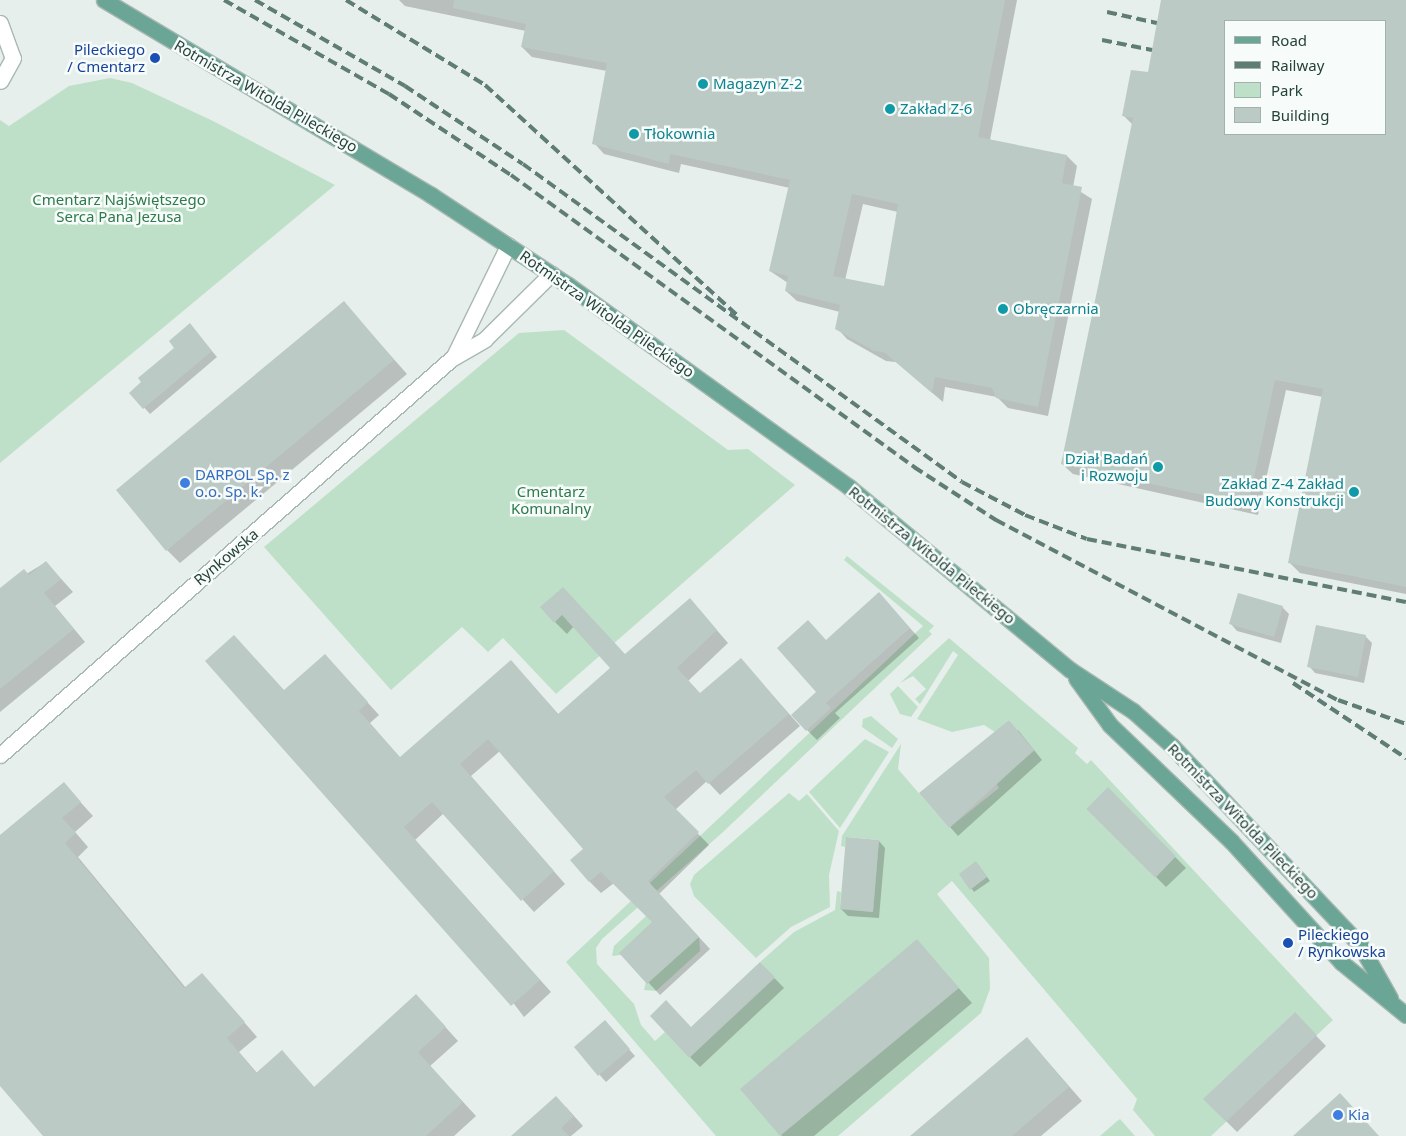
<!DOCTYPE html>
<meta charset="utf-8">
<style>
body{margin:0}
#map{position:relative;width:1406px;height:1136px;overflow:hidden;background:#e6efeb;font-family:"Noto Sans",sans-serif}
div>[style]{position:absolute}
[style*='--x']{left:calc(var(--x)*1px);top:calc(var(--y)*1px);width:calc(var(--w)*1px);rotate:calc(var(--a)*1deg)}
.green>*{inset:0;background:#bfe0c8}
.shadow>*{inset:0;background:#0003}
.building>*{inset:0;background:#bbcac4}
.roads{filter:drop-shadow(1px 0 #a8b8b2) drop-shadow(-1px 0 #a8b8b2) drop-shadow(0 1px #a8b8b2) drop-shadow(0 -1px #a8b8b2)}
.minor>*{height:15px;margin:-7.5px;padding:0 7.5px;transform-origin:7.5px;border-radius:7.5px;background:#fff}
.primary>*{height:15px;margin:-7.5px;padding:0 7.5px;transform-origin:7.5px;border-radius:7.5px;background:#6aa596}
.rail>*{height:4px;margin-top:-2px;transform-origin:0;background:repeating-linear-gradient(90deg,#5f7d75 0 10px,transparent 0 15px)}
.dots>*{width:14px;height:14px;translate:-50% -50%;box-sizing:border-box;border:2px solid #f7fbf9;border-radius:50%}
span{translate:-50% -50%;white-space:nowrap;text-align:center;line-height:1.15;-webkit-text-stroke:5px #f7fbf9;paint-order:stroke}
.transit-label{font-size:15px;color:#164399}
.right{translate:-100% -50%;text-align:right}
.left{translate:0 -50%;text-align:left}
.culture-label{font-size:15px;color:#0d838f}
.street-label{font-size:15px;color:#24423a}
.park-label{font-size:15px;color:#2d7a4b}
.shop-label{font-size:15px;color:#366cbe}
.legend{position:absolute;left:1224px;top:20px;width:162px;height:115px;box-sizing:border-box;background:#f7fbf9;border:1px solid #a3b1ad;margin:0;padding:6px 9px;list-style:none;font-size:15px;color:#24423a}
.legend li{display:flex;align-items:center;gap:10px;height:25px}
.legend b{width:25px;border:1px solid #a3b1ad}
</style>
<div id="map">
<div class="green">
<i style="clip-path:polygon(110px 78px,132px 83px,213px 121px,335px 185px,0 463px,0 120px,9px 126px,69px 86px)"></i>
<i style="clip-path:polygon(564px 330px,728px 450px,748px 449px,795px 485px,556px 694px,503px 638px,488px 652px,462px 627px,391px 690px,264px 547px,519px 333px)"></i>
<i style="clip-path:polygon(evenodd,847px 556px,934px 626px,929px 631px,932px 634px,723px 832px,602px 939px,596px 948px,597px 964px,634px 1004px,641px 1025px,655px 1041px,665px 1032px,689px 1058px,775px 978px,760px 962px,794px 932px,835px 910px,837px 891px,841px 892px,840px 909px,873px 912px,879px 840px,847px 837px,845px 847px,841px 846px,842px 836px,901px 744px,898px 769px,949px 828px,999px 788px,996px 783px,1034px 751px,1009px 720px,995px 732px,984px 725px,952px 732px,917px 719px,958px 655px,953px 651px,920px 704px,915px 699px,926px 689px,913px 676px,900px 683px,949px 638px,1078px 748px,1075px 753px,1087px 764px,1091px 760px,1333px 1020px,1317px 1035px,1294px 1013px,1204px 1099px,1226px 1122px,1211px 1136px,1155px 1136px,1133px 1110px,1137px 1099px,952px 881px,937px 894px,989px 958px,990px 989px,981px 1013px,838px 1136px,716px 1136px,566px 962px,923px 626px,844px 560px,847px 556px,1108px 788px,1176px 856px,1155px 878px,1086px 809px,1108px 788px)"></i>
<i style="clip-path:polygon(898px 686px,918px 707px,911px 717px,900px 714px,890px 694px)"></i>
<i style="clip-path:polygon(871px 716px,898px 739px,892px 748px,862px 727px,863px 719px)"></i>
<i style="clip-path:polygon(865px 739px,889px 752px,840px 828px,809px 792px)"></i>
<i style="clip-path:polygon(789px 793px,799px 801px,807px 794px,839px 831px,829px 875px,830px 907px,791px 927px,756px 958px,694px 896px,690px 884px,694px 875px)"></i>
<i style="clip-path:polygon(659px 904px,670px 906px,621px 955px,612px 956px,614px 946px)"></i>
<i style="clip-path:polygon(699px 937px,700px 951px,656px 991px,644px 990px,646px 982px)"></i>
<i style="clip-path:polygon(1120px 1119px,1135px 1136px,1100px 1136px,1116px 1122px)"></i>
</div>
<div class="shadow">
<i style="clip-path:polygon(evenodd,399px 0,1017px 0,990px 140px,1067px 156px,1077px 166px,1073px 187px,1092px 199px,1048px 416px,1008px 408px,997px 397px,945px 387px,943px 402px,896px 362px,886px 361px,847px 339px,837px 328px,840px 312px,797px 301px,786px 291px,788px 283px,770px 271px,790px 188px,681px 164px,679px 173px,604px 154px,594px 143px,607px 71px,532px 57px,522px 47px,526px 31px,405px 6px,399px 0,863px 204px,898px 212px,885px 287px,845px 280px,863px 204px)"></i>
<i style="clip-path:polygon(evenodd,1162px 0,1406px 0,1406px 594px,1300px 573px,1290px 563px,1323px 397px,1286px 390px,1258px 515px,1073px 474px,1062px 464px,1133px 125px,1123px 115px,1149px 74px,1162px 0,1225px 21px,1385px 21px,1385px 134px,1225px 134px,1225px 21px)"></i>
<i style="clip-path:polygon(344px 303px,407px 374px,180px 563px,167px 550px)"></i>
<i style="clip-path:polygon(195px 331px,217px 357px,150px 414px,131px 393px)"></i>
<i style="clip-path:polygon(46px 562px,73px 592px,55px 606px,85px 642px,0 712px,0 590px)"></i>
<i style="clip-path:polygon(562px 589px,625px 656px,701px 612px,728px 643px,688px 681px,700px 694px,741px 660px,800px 726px,720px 795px,707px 781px,675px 810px,709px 845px,659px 894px,710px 949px,660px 995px,621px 953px,654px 923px,614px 883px,601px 893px,590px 882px,572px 860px,585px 849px,500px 751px,471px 776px,565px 884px,534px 912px,444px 813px,415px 840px,551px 992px,524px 1017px,234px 636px,284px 692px,325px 656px,379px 715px,370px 723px,400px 758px,511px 661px,559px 715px,612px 668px,574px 626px,567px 634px,555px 622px)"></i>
<i style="clip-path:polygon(888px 604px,919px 638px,835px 713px,840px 718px,817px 740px,807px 730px,818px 692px)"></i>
<i style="clip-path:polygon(1282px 607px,1289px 614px,1281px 643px,1237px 631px,1231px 624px)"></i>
<i style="clip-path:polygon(1365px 636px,1372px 643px,1364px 683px,1315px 673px,1309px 666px)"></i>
<i style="clip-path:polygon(1018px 730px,1042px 760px,958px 836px,950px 827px)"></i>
<i style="clip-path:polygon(64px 784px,93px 816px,75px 832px,88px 847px,78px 857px,186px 988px,202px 974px,257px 1037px,239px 1052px,257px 1073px,282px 1052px,315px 1088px,429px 1009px,458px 1041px,430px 1066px,476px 1116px,454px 1136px,44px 1136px,0 1084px,0 837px)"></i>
<i style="clip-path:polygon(1108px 789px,1186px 868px,1166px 887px,1088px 809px)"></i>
<i style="clip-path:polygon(879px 841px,885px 848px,879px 918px,848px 916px,841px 909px)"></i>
<i style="clip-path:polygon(979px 866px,990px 881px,974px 892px,961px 874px)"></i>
<i style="clip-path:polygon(917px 941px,972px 1003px,814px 1136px,782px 1136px,742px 1089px)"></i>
<i style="clip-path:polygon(760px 963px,784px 988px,700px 1067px,690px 1057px,691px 1028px)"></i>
<i style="clip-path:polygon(1295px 1014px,1326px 1046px,1237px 1132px,1205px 1100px)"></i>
<i style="clip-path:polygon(611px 1029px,635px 1056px,606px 1082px,575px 1047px)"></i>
<i style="clip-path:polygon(1027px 1038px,1082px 1101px,1041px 1136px,912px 1136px)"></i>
<i style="clip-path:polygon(566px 1107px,583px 1126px,571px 1136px,513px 1136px)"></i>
</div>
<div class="building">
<i style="clip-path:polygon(evenodd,454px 0,1005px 0,978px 137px,1067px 155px,1062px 183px,1082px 187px,1038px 407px,996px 398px,992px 388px,935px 377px,932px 393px,884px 352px,874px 351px,835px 329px,840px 305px,785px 291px,788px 276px,769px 271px,790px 180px,670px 154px,669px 164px,592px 144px,607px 63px,521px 47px,526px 24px,453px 8px,454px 0,852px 194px,898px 204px,884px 286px,833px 276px,852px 194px)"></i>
<i style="clip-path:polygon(evenodd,1161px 0,1406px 0,1406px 587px,1288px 563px,1323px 389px,1275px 380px,1248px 505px,1061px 464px,1133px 118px,1122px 116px,1131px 70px,1148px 72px,1161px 0,1225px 21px,1385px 21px,1385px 134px,1225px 134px,1225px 21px)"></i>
<i style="clip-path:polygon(344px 301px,394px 360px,166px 551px,116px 490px)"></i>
<i style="clip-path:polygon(190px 323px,212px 351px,143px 409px,129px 393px,141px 382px,138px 378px,174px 348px,169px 341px)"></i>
<i style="clip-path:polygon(46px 561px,61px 579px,44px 593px,74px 629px,0 689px,0 588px,24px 569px,29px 575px)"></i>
<i style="clip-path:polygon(563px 587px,625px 654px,690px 598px,717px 630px,677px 668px,700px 693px,741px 658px,789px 714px,708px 784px,696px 770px,664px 797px,699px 832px,648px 881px,699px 937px,647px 984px,619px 953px,652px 922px,601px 872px,589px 882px,570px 860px,583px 849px,488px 739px,460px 764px,554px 871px,521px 901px,432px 802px,404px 827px,540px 980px,511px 1006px,205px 661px,234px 635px,284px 690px,325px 654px,368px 702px,359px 711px,400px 757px,511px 660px,558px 714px,610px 668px,562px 615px,554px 623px,540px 607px)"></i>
<i style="clip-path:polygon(879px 592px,910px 628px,826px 703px,831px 708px,806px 731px,791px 715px,816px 692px,777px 648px,808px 620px,826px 640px)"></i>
<i style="clip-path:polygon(1238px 593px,1283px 606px,1274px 637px,1229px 624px)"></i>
<i style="clip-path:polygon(1316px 625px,1366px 635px,1358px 677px,1307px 667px)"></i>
<i style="clip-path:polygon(1009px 720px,1034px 750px,949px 828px,919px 793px)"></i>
<i style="clip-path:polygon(64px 782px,81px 802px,62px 818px,76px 833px,65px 843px,184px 988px,202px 973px,245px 1022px,227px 1038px,256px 1073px,282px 1050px,314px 1087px,416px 994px,446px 1027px,418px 1052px,463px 1102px,426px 1136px,43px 1136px,0 1086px,0 835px)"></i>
<i style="clip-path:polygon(1108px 787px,1176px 856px,1155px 878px,1086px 809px)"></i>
<i style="clip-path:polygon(846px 837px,879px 840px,873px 912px,840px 909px)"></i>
<i style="clip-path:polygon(976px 861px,987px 877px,970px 890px,959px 874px)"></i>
<i style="clip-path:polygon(917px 939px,959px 988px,780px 1136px,740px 1089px)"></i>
<i style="clip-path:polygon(760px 962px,775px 977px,689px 1058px,650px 1016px,666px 1000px,691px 1027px)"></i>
<i style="clip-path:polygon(1295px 1012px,1317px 1035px,1226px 1122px,1203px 1099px)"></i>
<i style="clip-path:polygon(605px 1020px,630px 1049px,598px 1076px,574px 1047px)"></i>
<i style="clip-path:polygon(1027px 1037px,1069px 1087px,1012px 1136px,910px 1136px)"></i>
<i style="clip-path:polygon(1340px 1093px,1379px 1136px,1293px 1136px)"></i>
<i style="clip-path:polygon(556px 1096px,574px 1116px,561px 1128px,569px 1136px,511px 1136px)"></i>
</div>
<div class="roads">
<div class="minor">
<i style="--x:0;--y:23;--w:37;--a:70"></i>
<i style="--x:13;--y:58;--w:26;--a:119"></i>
<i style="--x:454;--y:356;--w:123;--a:-63.9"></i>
<i style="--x:0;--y:755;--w:600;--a:-41.28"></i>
<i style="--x:451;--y:359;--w:39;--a:-30"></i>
<i style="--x:485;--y:339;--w:93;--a:-44.6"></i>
</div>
<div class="primary">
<i style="--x:104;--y:0;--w:381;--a:30.8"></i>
<i style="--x:431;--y:195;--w:164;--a:33.3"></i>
<i style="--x:568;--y:285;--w:346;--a:35.7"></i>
<i style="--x:849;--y:487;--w:286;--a:39.6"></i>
<i style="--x:1069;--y:669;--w:77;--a:33.3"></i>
<i style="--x:1133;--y:711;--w:51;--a:41.8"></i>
<i style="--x:1171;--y:745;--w:275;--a:46.6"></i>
<i style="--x:1360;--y:945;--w:61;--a:60.5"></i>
<i style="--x:1076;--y:678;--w:58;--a:54.1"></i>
<i style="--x:1110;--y:725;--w:168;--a:43.8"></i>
<i style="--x:1231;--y:841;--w:164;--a:47.7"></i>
<i style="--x:1341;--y:962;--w:84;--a:39.2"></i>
</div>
</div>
<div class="rail">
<i style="--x:224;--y:0;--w:190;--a:29.7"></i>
<i style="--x:389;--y:94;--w:146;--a:33.6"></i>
<i style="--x:511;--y:175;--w:498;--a:35.9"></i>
<i style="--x:914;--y:467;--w:98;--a:32.9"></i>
<i style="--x:996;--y:520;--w:386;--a:27.8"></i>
<i style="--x:1338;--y:700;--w:72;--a:19.4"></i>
<i style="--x:255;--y:0;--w:173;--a:29.8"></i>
<i style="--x:405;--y:86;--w:141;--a:33.5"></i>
<i style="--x:523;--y:164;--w:542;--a:35.92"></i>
<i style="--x:962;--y:482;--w:71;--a:27.6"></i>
<i style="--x:1025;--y:515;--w:66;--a:21.2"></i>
<i style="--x:1087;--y:539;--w:325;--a:11.2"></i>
<i style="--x:346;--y:0;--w:163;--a:31.4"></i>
<i style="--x:485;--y:85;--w:343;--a:42.4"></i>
<i style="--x:1107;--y:12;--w:51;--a:12.4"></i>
<i style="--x:1102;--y:40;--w:51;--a:11.3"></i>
<i style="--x:1293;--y:683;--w:136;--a:33.6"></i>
</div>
<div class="dots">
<i style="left:155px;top:58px;background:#1a4fb4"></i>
<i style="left:703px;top:84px;background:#0f9aa8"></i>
<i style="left:890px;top:109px;background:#0f9aa8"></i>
<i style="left:634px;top:134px;background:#0f9aa8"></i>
<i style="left:1003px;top:309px;background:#0f9aa8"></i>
<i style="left:1158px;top:467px;background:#0f9aa8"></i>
<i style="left:185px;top:483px;background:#3f7fe0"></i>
<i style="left:1354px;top:492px;background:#0f9aa8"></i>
<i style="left:1288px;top:943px;background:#1a4fb4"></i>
<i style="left:1338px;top:1115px;background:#3f7fe0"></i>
</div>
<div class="transit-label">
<span class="right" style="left:145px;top:58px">Pileckiego<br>/ Cmentarz</span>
<span class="left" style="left:1298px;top:943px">Pileckiego<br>/ Rynkowska</span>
</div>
<div class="culture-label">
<span class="left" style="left:713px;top:84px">Magazyn Z-2</span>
<span class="left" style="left:900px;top:109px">Zakład Z-6</span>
<span class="left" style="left:644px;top:134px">Tłokownia</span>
<span class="left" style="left:1013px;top:309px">Obręczarnia</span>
<span class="right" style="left:1148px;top:467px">Dział Badań<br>i Rozwoju</span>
<span class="right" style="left:1344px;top:492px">Zakład Z-4 Zakład<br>Budowy Konstrukcji</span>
</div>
<div class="street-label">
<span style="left:266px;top:96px;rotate:30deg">Rotmistrza Witolda Pileckiego</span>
<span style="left:607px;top:314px;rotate:35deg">Rotmistrza Witolda Pileckiego</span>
<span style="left:932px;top:555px;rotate:39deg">Rotmistrza Witolda Pileckiego</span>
<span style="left:226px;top:557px;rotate:-40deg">Rynkowska</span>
<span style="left:1243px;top:821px;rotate:46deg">Rotmistrza Witolda Pileckiego</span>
</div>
<div class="park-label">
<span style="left:119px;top:208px">Cmentarz Najświętszego<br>Serca Pana Jezusa</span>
<span style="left:551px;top:500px">Cmentarz<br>Komunalny</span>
</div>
<div class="shop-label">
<span class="left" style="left:195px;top:483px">DARPOL Sp. z<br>o.o. Sp. k.</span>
<span class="left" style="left:1348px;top:1115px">Kia</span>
</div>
<ul class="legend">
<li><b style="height:6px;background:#6aa596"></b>Road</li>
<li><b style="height:6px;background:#5f7d75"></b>Railway</li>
<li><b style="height:14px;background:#bfe0c8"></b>Park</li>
<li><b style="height:14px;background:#bbcac4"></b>Building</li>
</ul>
</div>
